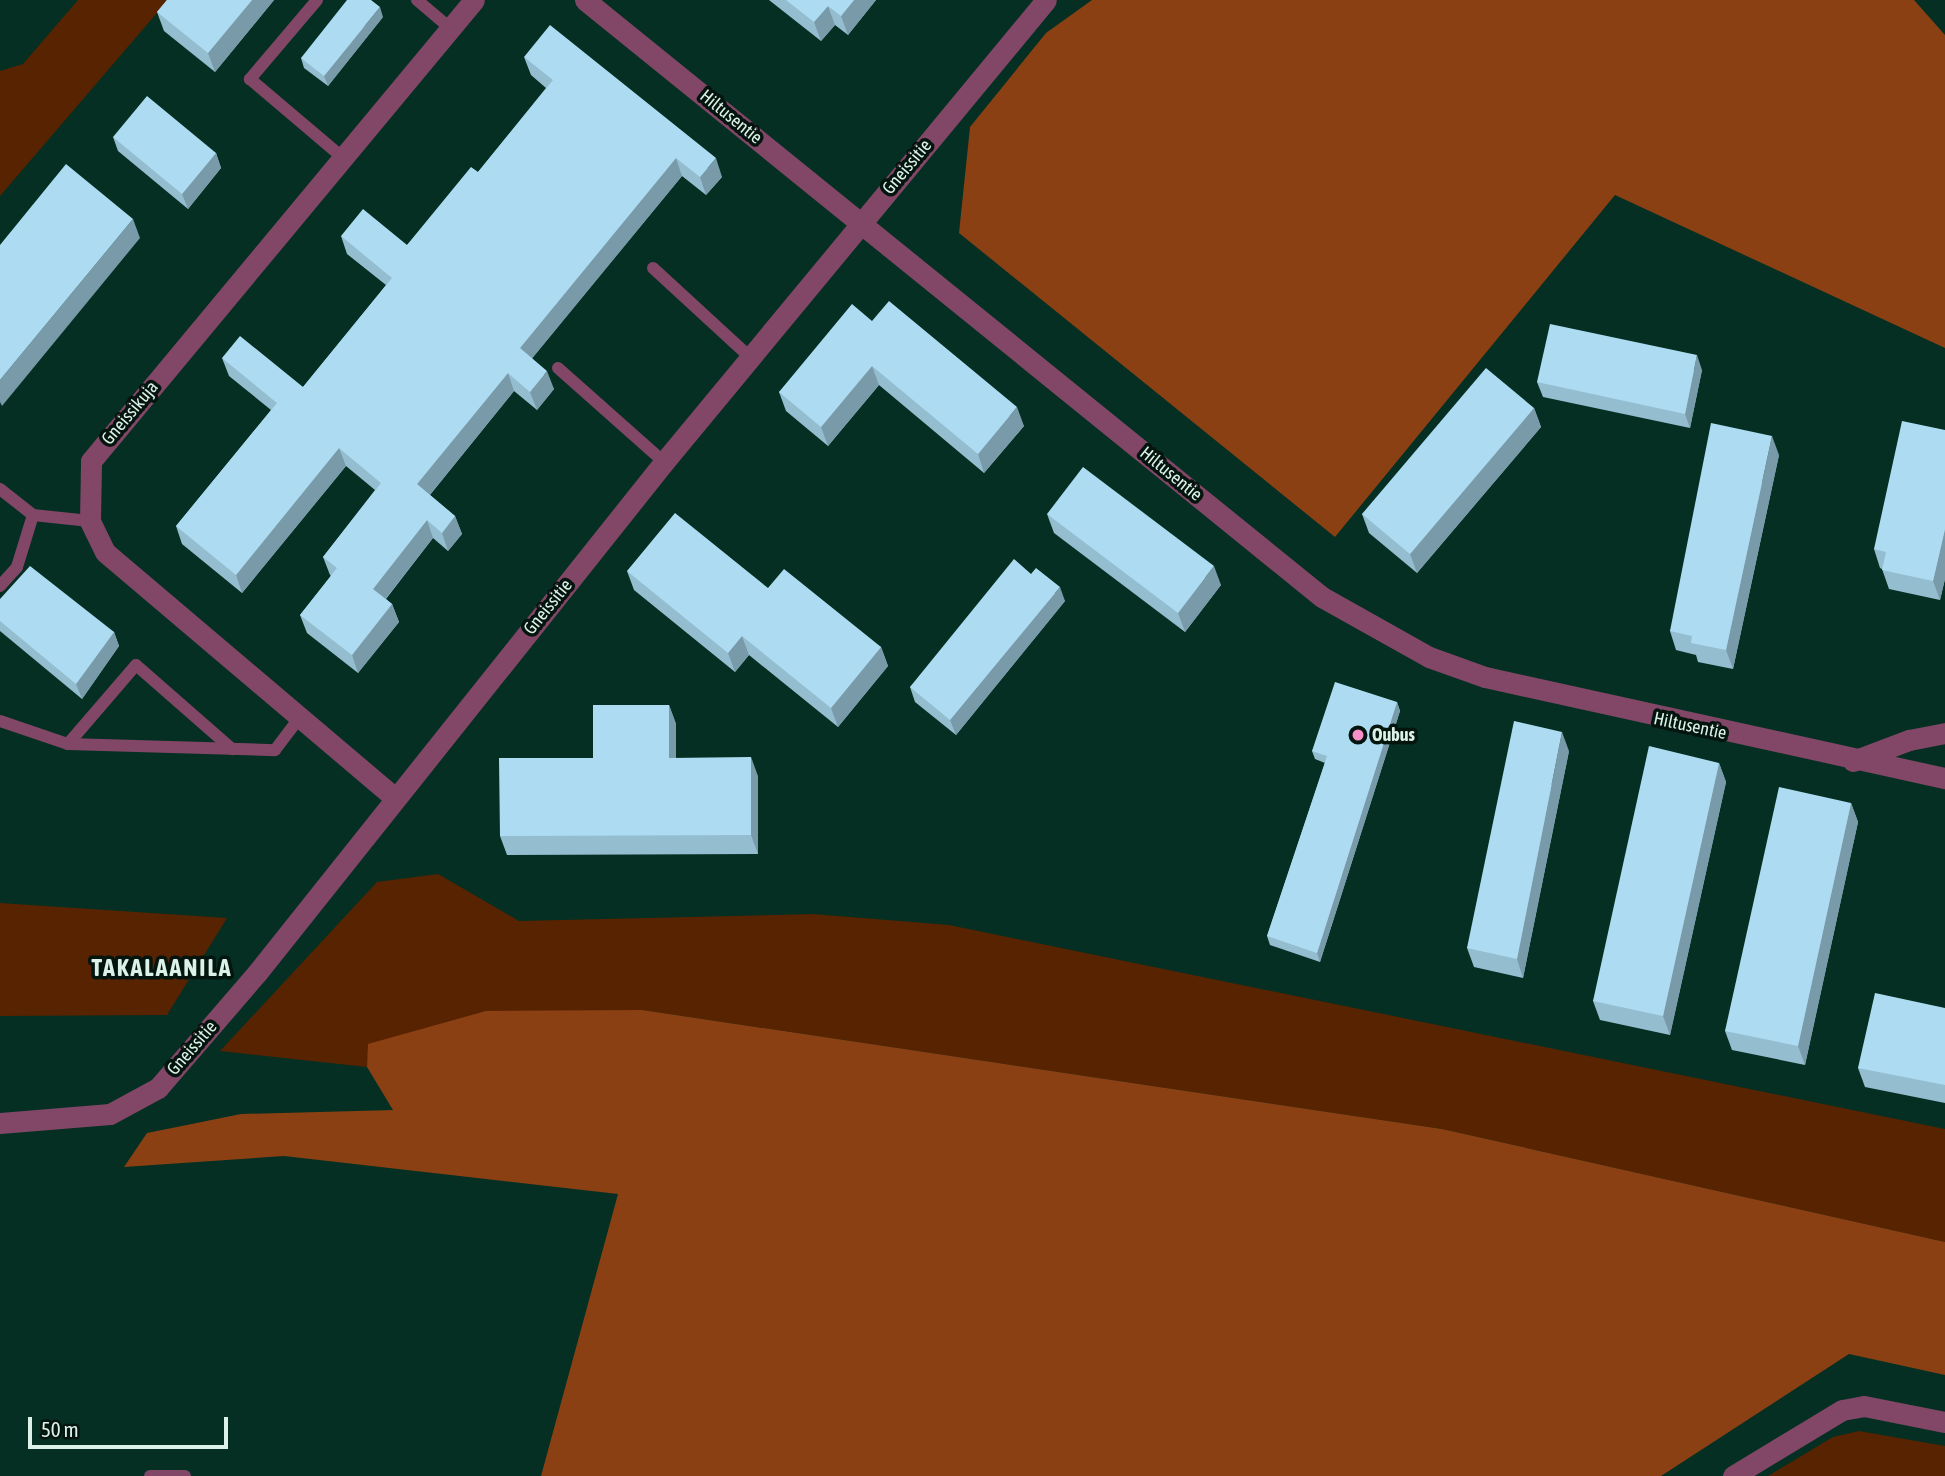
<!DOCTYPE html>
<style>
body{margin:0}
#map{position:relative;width:1945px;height:1476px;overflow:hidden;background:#042f22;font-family:"Asap Condensed",sans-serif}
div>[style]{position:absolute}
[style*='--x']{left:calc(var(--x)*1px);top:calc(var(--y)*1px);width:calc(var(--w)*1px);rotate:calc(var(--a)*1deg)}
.green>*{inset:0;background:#582301}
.forest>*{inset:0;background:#8a4013}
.lane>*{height:12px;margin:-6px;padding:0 6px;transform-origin:6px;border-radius:6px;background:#824666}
.street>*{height:21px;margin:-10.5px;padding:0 10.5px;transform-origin:10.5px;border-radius:10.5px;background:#824666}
.wall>*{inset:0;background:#95bdd0}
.shaded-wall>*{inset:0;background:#799aa9}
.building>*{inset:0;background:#addcf2}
.dots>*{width:19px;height:19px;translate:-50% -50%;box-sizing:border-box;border:4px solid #04140e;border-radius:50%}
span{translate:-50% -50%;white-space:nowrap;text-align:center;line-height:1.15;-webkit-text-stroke:7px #04140e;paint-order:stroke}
.street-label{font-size:18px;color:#dcf2e8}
.poi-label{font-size:18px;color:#dcf2e8;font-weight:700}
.left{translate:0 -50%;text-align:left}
.district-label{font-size:24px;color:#dcf2e8;font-weight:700;letter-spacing:2px}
.scale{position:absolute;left:28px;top:1417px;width:200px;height:32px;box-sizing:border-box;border:4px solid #dcf2e8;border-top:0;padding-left:9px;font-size:21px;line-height:24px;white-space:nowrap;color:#dcf2e8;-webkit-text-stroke:5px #04140e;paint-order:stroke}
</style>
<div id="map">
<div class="green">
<i style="clip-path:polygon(78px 0,168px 0,0 196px,0 71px,23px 64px)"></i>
<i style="clip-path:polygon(438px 874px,519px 921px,813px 914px,949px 925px,1945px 1129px,1945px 1242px,1442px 1129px,642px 1010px,369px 1044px,367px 1067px,220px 1051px,377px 882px)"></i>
<i style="clip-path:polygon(0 903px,227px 918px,167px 1015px,0 1016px)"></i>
<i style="clip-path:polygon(1859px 1431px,1945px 1446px,1945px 1476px,1768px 1476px,1833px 1437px)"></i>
</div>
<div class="forest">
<i style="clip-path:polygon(1092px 0,1914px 0,1945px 35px,1945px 348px,1615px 195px,1335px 537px,959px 233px,970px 127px,1046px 33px)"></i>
<i style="clip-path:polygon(642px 1010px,1442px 1129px,1945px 1242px,1945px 1375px,1849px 1354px,1661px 1476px,541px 1476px,618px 1194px,284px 1156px,124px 1167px,147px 1133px,241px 1114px,393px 1110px,367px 1067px,368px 1044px,486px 1011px)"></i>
</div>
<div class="lane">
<i style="--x:317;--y:0;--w:104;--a:130.3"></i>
<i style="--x:250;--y:79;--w:122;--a:40.3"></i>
<i style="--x:417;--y:0;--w:43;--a:40.3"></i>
<i style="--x:653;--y:268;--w:133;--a:42.6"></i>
<i style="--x:558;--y:368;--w:142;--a:41.6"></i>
<i style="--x:0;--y:489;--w:42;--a:38.2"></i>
<i style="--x:33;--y:515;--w:57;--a:6"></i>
<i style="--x:0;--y:586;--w:25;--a:-48"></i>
<i style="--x:17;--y:567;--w:54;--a:-72.9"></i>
<i style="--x:0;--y:721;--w:72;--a:18.7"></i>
<i style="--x:68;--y:744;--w:207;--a:1.7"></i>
<i style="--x:275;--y:750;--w:41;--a:-52.9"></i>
<i style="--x:68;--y:744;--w:104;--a:-49.3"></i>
<i style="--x:136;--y:665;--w:128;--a:41.2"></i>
<i style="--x:150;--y:1476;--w:35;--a:0"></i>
</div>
<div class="street">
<i style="--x:585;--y:0;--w:948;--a:39.01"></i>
<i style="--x:1322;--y:597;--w:123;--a:29.3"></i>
<i style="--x:1429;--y:657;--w:59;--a:19.7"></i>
<i style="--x:1485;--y:677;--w:471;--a:12.4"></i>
<i style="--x:1853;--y:761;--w:60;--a:-20.6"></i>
<i style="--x:1909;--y:740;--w:37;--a:-11"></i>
<i style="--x:395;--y:798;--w:380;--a:-139.7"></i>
<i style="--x:105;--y:552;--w:34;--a:-116"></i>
<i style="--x:90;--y:521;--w:60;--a:-89"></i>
<i style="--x:91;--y:461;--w:599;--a:-50.28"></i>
<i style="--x:0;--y:1123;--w:110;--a:-4.7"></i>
<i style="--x:110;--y:1114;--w:55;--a:-28.4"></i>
<i style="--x:158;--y:1088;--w:152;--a:-49.3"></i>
<i style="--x:257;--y:973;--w:653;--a:-51.46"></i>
<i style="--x:664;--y:462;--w:599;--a:-50.41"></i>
<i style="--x:1733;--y:1476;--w:127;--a:-31.2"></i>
<i style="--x:1842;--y:1410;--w:22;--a:-10"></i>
<i style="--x:1864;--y:1406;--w:83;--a:11.2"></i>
</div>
<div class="wall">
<i style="clip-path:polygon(167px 0,274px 0,215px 72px,164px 31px,157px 12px)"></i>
<i style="clip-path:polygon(769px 0,876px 0,848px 35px,835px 25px,821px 41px)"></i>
<i style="clip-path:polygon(383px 17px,328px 86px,304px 68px,301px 58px)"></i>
<i style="clip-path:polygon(524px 57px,722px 177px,706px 195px,682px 176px,532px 358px,554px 389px,537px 410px,514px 391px,430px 495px,455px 516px,462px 534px,448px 551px,433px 538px,386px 599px,392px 604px,399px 622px,358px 673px,307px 633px,300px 615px,331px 576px,330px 575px,323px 557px,375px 490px,346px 466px,242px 593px,182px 544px,176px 526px,271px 410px,229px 376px,222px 358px,303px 387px,386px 285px,347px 254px,341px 236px,407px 245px,478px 172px,546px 88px,531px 75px)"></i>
<i style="clip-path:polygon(113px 137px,216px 153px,221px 168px,188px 209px,118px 151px)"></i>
<i style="clip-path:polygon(872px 321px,1024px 426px,984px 473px,879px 385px,828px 446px,786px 411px,779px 392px)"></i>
<i style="clip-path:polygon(1702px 370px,1690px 428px,1543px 397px,1537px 382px)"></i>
<i style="clip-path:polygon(1534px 408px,1541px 427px,1417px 573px,1369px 533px,1362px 514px)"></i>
<i style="clip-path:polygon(1945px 430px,1945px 579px,1940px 600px,1889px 589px,1882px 569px,1880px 568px,1874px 549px)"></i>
<i style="clip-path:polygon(1779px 455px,1733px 669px,1698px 662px,1696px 655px,1676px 650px,1670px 631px)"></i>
<i style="clip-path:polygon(1047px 514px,1221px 585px,1185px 632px,1054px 533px)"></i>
<i style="clip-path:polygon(627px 571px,768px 588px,881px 647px,888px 666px,838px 727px,749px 655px,735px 672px,634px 590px)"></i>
<i style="clip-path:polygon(1031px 574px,1065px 601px,956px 735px,915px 702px,910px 687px)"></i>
<i style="clip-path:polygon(0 599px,114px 632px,119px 646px,82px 699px,0 631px)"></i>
<i style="clip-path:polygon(1397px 702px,1400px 711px,1320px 962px,1270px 945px,1267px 936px,1325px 763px,1315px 759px,1312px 751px)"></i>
<i style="clip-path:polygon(669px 705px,676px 724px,676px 758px,758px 776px,758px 854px,507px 855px,500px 836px,593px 758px)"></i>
<i style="clip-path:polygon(1569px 751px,1523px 978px,1474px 967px,1467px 948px)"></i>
<i style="clip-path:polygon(1719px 763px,1726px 782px,1670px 1035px,1600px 1020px,1593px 1001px)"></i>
<i style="clip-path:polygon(1851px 803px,1858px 822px,1805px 1065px,1732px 1050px,1725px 1031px)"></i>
<i style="clip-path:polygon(1945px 1008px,1945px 1103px,1865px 1087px,1858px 1068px)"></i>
</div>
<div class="shaded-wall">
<i style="clip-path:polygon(252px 0,274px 0,215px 72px,208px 53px)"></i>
<i style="clip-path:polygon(854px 0,876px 0,848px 35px,841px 16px)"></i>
<i style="clip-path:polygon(828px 6px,835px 25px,821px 41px,814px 22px)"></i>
<i style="clip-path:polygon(380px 7px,383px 17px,328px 86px,324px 76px)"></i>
<i style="clip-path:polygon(216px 153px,221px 168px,188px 209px,182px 194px)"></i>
<i style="clip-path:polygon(676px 158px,682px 176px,526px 366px,520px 348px)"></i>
<i style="clip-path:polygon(716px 158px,722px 177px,706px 195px,700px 177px)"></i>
<i style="clip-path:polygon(133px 219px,140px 238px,2px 406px,0 402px,0 380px)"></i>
<i style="clip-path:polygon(1697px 355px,1702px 370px,1690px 428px,1685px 414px)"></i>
<i style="clip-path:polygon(872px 366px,879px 385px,828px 446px,821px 427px)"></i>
<i style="clip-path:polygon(547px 371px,554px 389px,537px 410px,530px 392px)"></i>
<i style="clip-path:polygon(508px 373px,514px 391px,423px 503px,417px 484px)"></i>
<i style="clip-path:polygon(1017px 407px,1024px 426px,984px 473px,978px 454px)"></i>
<i style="clip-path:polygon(1534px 408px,1541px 427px,1417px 573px,1410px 554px)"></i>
<i style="clip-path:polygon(1772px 436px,1779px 455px,1733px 669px,1726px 650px)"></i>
<i style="clip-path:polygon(339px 448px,346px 466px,242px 593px,236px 575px)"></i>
<i style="clip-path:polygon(455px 516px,462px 534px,448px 551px,442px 533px)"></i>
<i style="clip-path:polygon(427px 520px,433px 538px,379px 607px,373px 589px)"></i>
<i style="clip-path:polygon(1945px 529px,1945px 579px,1940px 600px,1933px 581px)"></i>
<i style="clip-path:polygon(1214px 566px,1221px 585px,1185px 632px,1178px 613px)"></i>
<i style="clip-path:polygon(1060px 587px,1065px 601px,956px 735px,950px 720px)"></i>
<i style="clip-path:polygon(392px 604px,399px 622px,358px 673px,352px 655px)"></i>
<i style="clip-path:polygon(114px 632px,119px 646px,82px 699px,76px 684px)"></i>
<i style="clip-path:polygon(742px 636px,749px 655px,735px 672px,728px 653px)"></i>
<i style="clip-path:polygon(881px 647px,888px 666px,838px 727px,831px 708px)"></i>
<i style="clip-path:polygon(1397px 702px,1400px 711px,1320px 962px,1317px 953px)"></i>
<i style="clip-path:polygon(669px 705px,676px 724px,676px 777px,669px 758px)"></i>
<i style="clip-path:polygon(1562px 732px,1569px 751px,1523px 978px,1517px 959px)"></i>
<i style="clip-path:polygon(751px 757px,758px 776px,758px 854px,751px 835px)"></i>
<i style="clip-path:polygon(1719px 763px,1726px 782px,1670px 1035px,1663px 1016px)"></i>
<i style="clip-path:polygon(1851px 803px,1858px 822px,1805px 1065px,1798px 1046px)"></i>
</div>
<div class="building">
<i style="clip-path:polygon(167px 0,252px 0,208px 53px,157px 12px)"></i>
<i style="clip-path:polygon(347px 0,371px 0,380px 7px,324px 76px,301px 58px)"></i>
<i style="clip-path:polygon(786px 0,854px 0,841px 16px,828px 6px,814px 22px)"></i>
<i style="clip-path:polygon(550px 25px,716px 158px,700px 177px,676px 158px,520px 348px,547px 371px,530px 392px,508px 373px,417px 484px,455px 516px,442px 533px,427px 520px,373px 589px,392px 604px,352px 655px,300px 615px,337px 568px,323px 557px,381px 483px,339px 448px,236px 575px,176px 526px,277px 403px,222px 358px,240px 336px,303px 387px,392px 278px,341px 236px,363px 209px,407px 245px,471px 167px,478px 172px,553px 80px,524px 57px)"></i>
<i style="clip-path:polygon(147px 96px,216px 153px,182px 194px,113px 137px)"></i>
<i style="clip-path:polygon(66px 164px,133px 219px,0 380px,0 245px)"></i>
<i style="clip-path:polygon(889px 301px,1017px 407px,978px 454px,872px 366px,821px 427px,779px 392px,852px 304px,872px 321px)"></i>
<i style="clip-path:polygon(1550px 324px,1697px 355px,1685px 414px,1537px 382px)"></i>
<i style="clip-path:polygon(1486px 368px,1534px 408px,1410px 554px,1362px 514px)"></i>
<i style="clip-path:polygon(1902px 421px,1945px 430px,1945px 529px,1933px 581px,1882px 570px,1886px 552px,1874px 549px)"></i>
<i style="clip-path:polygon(1711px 423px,1772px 436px,1726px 650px,1691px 643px,1692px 636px,1670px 631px)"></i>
<i style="clip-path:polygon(1083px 467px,1214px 566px,1178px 613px,1047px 514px)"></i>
<i style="clip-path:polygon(675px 513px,768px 588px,784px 569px,881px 647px,831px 708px,742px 636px,728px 653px,627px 571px)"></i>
<i style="clip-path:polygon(1014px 559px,1031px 574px,1036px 568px,1060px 587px,950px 720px,910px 687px)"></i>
<i style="clip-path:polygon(30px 566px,114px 632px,76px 684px,0 621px,0 599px)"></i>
<i style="clip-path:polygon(1335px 682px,1397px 702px,1317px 953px,1267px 936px,1327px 756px,1312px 751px)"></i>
<i style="clip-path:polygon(593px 705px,669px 705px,669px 758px,751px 757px,751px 835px,500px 836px,499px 758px,593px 758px)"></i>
<i style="clip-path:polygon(1514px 721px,1562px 732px,1517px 959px,1467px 948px)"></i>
<i style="clip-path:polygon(1649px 746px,1719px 763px,1663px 1016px,1593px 1001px)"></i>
<i style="clip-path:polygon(1779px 787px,1851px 803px,1798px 1046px,1725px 1031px)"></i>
<i style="clip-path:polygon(1875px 993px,1945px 1008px,1945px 1085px,1858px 1068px)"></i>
</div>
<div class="dots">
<i style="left:1358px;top:735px;background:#f98fc8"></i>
</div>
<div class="street-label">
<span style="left:731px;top:117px;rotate:39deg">Hiltusentie</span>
<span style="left:907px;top:167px;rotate:-50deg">Gneissitie</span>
<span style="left:130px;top:413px;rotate:-50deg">Gneissikuja</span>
<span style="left:1171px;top:474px;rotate:39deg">Hiltusentie</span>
<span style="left:548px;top:607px;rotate:-51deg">Gneissitie</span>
<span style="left:1690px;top:726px;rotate:12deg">Hiltusentie</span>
<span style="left:192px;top:1048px;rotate:-49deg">Gneissitie</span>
</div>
<div class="poi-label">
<span class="left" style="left:1372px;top:735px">Oubus</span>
</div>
<div class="district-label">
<span style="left:162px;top:968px">TAKALAANILA</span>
</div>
<div class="scale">50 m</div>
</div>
